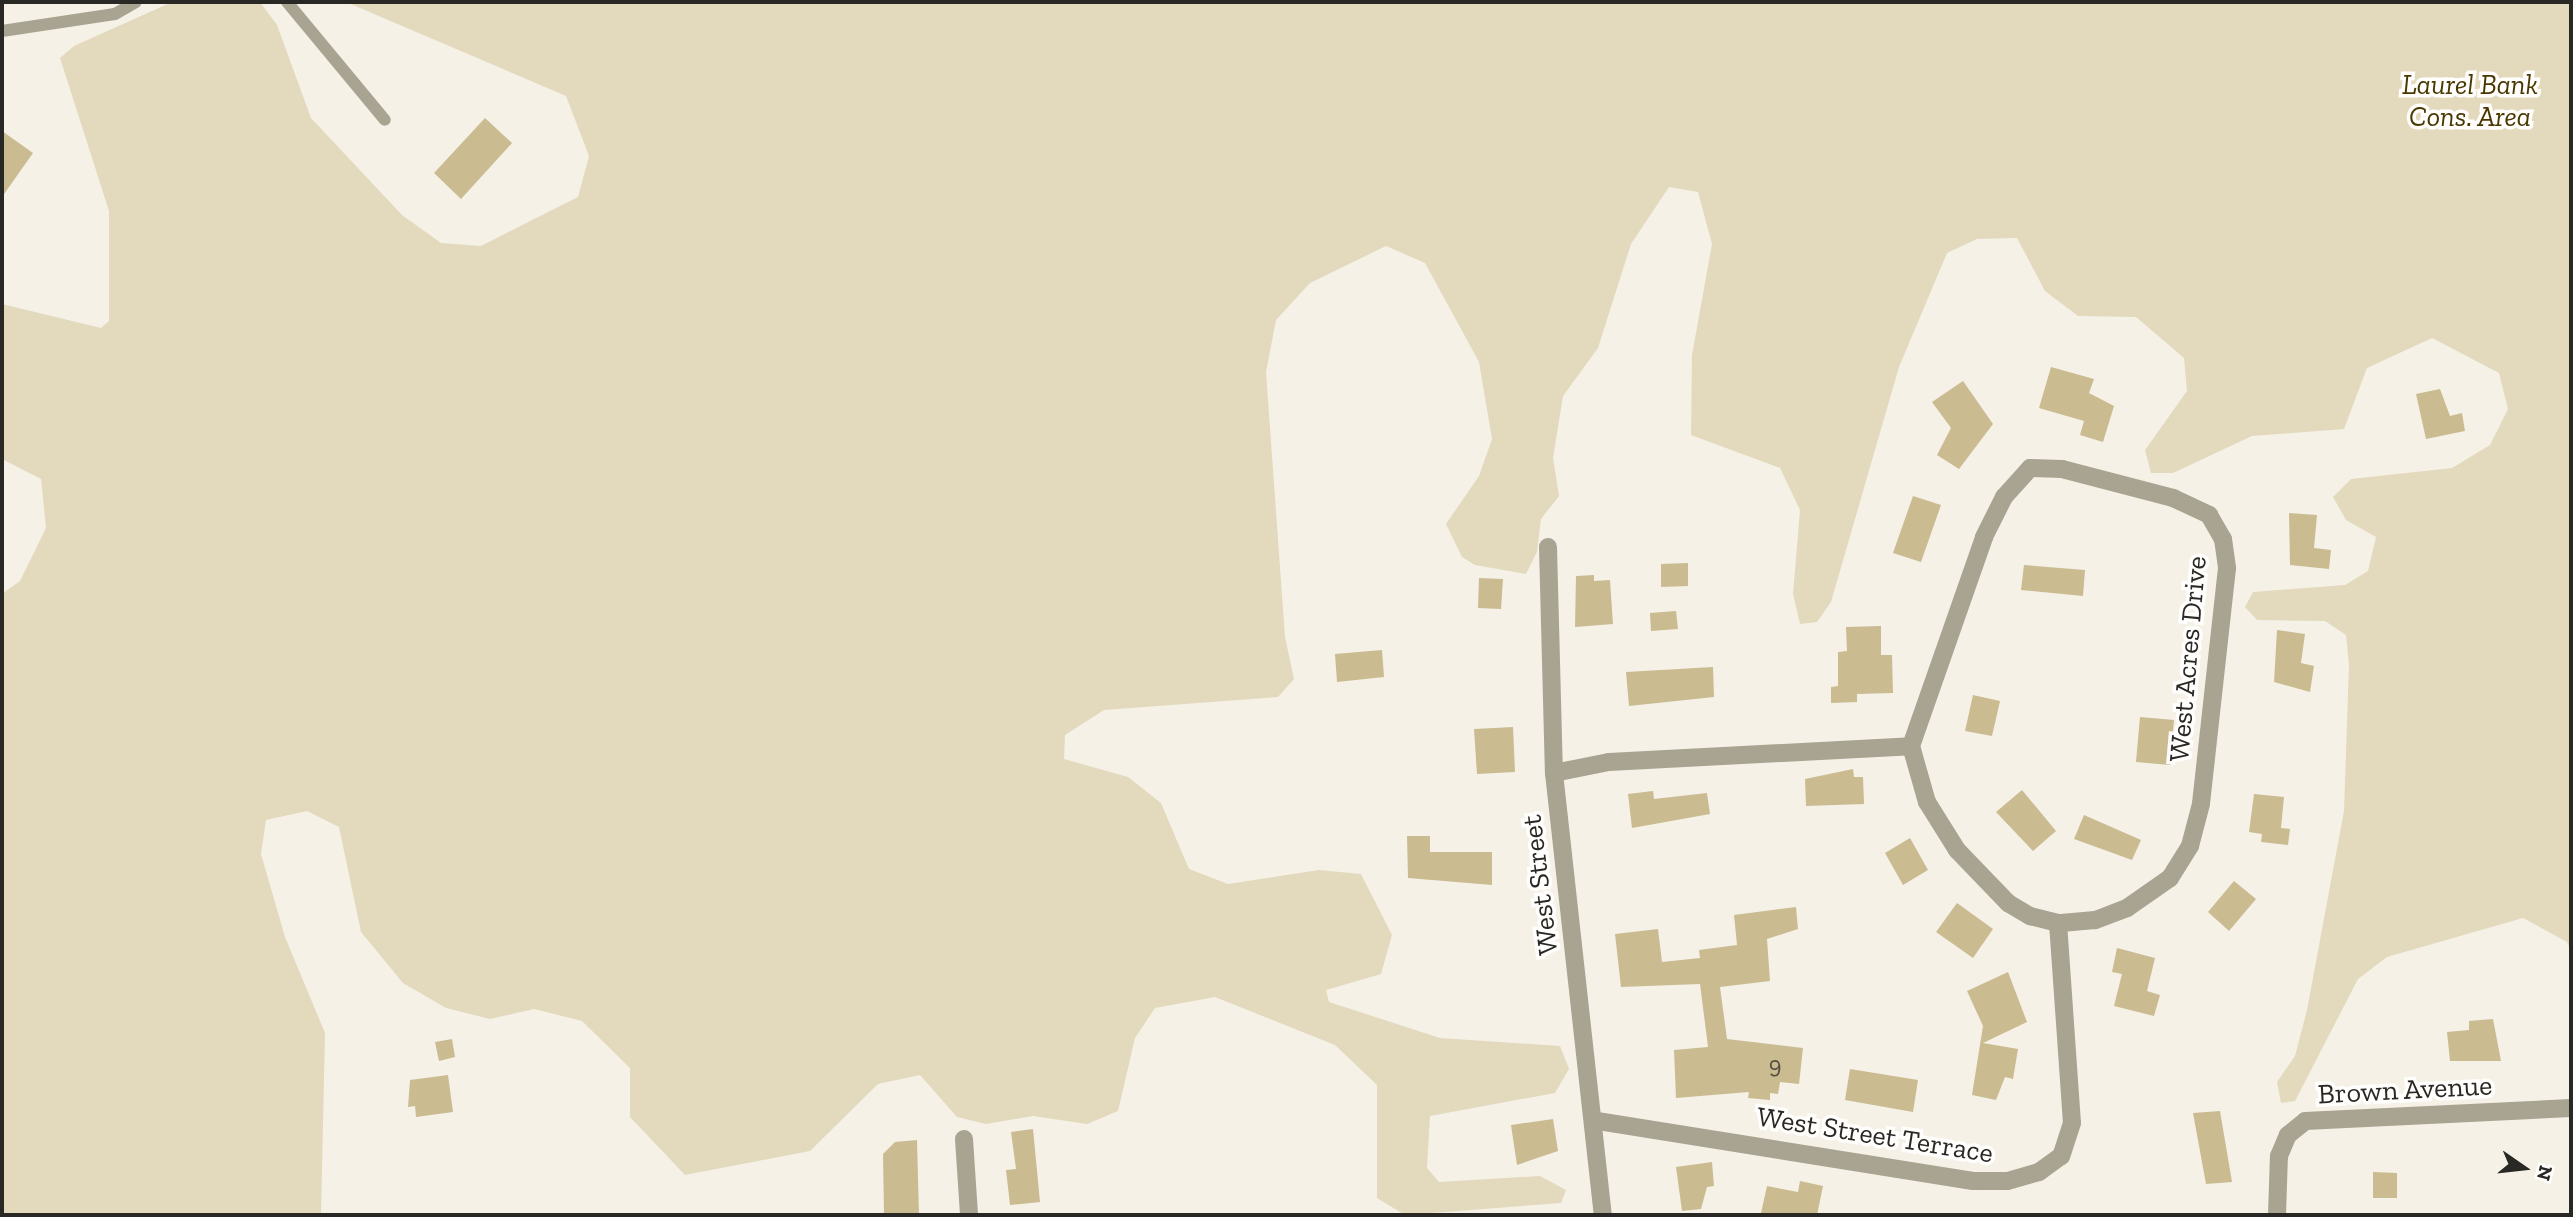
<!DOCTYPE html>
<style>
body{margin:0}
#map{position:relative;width:2573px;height:1217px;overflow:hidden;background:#f5f1e7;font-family:"Zilla Slab",serif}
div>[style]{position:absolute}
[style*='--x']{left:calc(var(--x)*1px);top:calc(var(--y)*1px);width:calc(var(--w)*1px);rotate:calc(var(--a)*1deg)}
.green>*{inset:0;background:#e3d9bd}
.building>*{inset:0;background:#cabb91}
.lane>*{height:12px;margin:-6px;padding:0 6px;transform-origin:6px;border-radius:6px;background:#a9a391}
.street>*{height:18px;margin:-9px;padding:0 9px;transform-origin:9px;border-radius:9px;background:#a9a391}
span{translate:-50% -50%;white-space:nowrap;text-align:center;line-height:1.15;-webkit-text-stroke:7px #fffefc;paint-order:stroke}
.number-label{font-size:24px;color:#514d3f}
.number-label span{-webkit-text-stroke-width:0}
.park-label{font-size:28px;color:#483800;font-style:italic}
.street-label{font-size:28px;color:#292824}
.frame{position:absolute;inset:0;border:4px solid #292824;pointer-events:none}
.north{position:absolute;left:2489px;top:1133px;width:70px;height:70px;-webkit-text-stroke:5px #fffefc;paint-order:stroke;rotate:104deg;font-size:19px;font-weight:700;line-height:28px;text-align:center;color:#292824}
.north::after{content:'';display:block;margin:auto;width:24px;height:32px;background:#292824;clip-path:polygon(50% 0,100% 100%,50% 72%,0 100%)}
</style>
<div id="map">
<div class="green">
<i style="clip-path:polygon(172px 2px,260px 2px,277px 25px,311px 118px,402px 215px,441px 243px,481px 246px,578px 197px,589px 156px,566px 96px,346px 2px,2571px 2px,2571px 950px,2567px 942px,2523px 918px,2387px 957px,2358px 979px,2295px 1101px,2281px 1103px,2277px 1082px,2295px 1056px,2307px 1010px,2344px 811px,2349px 665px,2346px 635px,2325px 621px,2257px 620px,2245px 607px,2253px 592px,2345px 585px,2368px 571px,2376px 537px,2346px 520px,2333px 497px,2351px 479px,2452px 468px,2490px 445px,2508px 409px,2499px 373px,2432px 338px,2367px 368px,2344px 429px,2252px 436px,2173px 473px,2151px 473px,2145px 450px,2187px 391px,2184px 358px,2136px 317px,2078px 316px,2045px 291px,2017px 238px,1977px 239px,1947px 253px,1899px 367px,1831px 602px,1817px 622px,1800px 624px,1793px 594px,1800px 510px,1780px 468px,1691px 435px,1692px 355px,1712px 244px,1698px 192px,1669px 187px,1631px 244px,1598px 348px,1563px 396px,1553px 458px,1559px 496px,1541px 519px,1537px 552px,1526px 574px,1475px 565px,1462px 557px,1446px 524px,1479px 476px,1492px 439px,1479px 362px,1425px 263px,1386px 246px,1310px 283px,1276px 320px,1266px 372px,1285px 637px,1294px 679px,1278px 697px,1104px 710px,1065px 735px,1064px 759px,1128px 777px,1161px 803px,1189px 869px,1228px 884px,1319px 870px,1361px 874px,1392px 935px,1381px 974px,1326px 990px,1329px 1002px,1440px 1038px,1560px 1046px,1569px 1069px,1555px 1093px,1430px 1116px,1427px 1168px,1439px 1182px,1540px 1176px,1566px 1190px,1561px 1203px,1405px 1215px,1377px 1198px,1377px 1085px,1335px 1045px,1215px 997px,1155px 1008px,1135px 1038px,1118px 1111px,1087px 1124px,1033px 1116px,986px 1124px,957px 1117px,920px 1075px,878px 1084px,810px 1151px,685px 1175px,630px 1117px,630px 1068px,582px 1021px,534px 1009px,490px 1019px,446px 1008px,403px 983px,361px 932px,339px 827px,307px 811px,266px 820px,261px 854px,285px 937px,325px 1033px,321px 1215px,2px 1215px,2px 594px,20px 581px,46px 528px,41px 479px,2px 459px,2px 304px,101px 328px,109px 321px,109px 211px,60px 58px,74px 46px)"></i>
</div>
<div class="building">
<i style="clip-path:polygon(485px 118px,512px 143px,461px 199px,434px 173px)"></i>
<i style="clip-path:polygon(2px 131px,33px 153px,2px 197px)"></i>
<i style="clip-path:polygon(2051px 367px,2094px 379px,2089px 393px,2114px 406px,2103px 442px,2080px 435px,2084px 421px,2039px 408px)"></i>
<i style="clip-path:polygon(1963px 381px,1993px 424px,1959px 469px,1937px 455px,1951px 428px,1932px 402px)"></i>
<i style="clip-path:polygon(2440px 389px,2450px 416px,2462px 413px,2465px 431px,2426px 439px,2416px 394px)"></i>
<i style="clip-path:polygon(1913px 496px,1941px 505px,1921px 562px,1893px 553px)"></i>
<i style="clip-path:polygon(2289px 513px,2317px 515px,2314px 548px,2331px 550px,2329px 569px,2290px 565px)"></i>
<i style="clip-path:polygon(1688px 563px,1688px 586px,1661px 587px,1661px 564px)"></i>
<i style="clip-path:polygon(2024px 565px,2085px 570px,2083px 596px,2021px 590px)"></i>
<i style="clip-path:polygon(1594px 575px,1594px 581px,1610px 580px,1613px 624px,1575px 627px,1576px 576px)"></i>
<i style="clip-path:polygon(1479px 578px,1503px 579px,1501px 609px,1478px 608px)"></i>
<i style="clip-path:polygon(1676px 611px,1678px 629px,1651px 631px,1650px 613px)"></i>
<i style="clip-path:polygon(1881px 626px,1881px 655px,1892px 655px,1893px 693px,1857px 694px,1857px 702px,1831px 703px,1831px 687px,1838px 686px,1838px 652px,1847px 651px,1846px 627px)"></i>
<i style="clip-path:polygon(2277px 630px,2305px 634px,2301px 663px,2314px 666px,2310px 692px,2274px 682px)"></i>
<i style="clip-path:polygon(1382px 650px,1384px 677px,1337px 682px,1335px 654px)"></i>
<i style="clip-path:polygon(1713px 667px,1714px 697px,1629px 706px,1626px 672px)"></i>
<i style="clip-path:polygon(1973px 695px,2000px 701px,1992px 736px,1965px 731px)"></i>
<i style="clip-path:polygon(2140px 717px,2174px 720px,2170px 765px,2136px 762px)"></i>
<i style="clip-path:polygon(1513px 727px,1515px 772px,1477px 774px,1474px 729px)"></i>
<i style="clip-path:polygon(1853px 769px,1854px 777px,1863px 777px,1864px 804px,1806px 806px,1805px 779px)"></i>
<i style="clip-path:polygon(2022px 790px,2056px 831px,2033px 851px,1996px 812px)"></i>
<i style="clip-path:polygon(1653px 791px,1654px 799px,1707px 793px,1710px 814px,1632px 828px,1628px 794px)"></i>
<i style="clip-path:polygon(2254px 794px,2284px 797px,2281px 828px,2290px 829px,2288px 845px,2261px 842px,2262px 834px,2249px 832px)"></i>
<i style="clip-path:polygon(2084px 815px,2141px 840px,2132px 860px,2074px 839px)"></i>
<i style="clip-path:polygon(1407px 836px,1430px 836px,1430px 852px,1492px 852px,1492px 885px,1408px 878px)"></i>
<i style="clip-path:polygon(1910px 838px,1928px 870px,1903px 885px,1885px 853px)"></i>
<i style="clip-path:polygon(2234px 881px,2256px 899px,2229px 931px,2208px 912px)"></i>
<i style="clip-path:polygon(1957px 903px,1993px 929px,1973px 958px,1936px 932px)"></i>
<i style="clip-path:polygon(1796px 907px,1798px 929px,1767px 939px,1770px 981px,1720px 987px,1727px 1039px,1803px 1048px,1799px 1084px,1780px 1082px,1778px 1094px,1770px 1093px,1770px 1100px,1748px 1098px,1749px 1092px,1676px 1098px,1674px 1050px,1708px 1047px,1700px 984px,1621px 987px,1615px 934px,1658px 929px,1662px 962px,1700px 958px,1699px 950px,1737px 945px,1734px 915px)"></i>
<i style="clip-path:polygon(2117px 948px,2155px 958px,2147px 991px,2160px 995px,2154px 1016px,2114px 1006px,2122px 974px,2112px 972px)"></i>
<i style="clip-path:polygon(2008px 972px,2027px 1022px,1983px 1043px,2018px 1049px,2013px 1079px,2005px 1077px,1996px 1100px,1972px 1095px,1983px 1026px,1967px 991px)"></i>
<i style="clip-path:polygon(2493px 1019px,2501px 1061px,2450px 1061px,2447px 1032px,2469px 1030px,2469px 1021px)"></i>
<i style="clip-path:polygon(452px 1039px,455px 1057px,439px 1061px,435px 1042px)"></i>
<i style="clip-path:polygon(1850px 1069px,1918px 1080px,1913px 1112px,1845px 1100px)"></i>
<i style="clip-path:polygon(448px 1075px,453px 1112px,416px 1117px,415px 1106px,408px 1107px,410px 1080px)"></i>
<i style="clip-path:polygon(2220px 1111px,2232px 1182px,2206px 1184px,2193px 1113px)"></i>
<i style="clip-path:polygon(1553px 1119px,1558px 1151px,1517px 1165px,1511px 1125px)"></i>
<i style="clip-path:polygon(1033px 1129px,1040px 1202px,1010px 1205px,1006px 1170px,1016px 1169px,1011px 1132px)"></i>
<i style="clip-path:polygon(917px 1140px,919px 1215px,884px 1215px,883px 1154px,895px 1142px)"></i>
<i style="clip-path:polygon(1712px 1162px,1714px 1186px,1707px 1187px,1701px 1209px,1682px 1211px,1676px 1167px)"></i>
<i style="clip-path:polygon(2373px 1172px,2397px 1173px,2397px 1198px,2373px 1198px)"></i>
<i style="clip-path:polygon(1800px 1181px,1823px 1186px,1817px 1215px,1761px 1213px,1767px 1186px,1798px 1192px)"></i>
</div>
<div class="lane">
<i style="--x:287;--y:2;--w:153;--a:50.3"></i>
<i style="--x:2;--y:31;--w:114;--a:-8.6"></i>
<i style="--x:115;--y:14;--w:24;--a:-30"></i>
</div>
<div class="street">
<i style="--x:1548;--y:547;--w:226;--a:88.5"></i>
<i style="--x:1554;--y:773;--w:445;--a:83.7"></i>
<i style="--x:1911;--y:746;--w:221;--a:-70.7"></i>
<i style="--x:1984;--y:537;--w:45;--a:-63.4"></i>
<i style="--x:2004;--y:497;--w:39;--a:-48"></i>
<i style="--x:2030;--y:468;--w:32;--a:2"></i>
<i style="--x:2062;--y:469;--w:115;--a:14.6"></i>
<i style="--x:2173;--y:498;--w:40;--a:25"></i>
<i style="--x:2209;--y:515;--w:28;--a:60"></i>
<i style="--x:2223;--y:539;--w:29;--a:82"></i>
<i style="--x:2227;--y:568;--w:237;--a:96.3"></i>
<i style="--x:2201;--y:804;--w:43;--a:104.7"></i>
<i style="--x:2190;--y:846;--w:38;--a:122"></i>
<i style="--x:2170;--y:878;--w:52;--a:145.1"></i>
<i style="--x:2127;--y:908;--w:34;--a:159"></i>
<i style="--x:2095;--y:920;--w:37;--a:175"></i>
<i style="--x:1554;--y:773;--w:56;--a:-11.3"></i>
<i style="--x:1609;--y:762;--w:302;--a:-3"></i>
<i style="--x:1911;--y:746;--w:58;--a:74.1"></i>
<i style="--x:1927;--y:802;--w:57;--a:58"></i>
<i style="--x:1957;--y:850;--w:74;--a:46.1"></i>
<i style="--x:2008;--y:903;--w:26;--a:31"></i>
<i style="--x:2030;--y:916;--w:29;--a:14"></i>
<i style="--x:2058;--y:923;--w:200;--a:86"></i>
<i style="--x:2072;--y:1123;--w:35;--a:108"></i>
<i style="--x:2061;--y:1156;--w:27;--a:144"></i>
<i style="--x:2039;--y:1172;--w:33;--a:164"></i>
<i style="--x:2007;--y:1181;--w:34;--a:180"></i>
<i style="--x:1973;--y:1181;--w:384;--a:-170.9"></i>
<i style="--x:964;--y:1139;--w:76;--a:86.2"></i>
<i style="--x:2277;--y:1215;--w:59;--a:-88.1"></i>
<i style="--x:2279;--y:1156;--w:23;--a:-67"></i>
<i style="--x:2288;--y:1135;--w:22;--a:-39"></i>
<i style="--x:2305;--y:1121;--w:266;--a:-2.8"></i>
</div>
<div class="number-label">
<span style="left:1775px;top:1065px">9</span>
</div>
<div class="park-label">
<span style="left:2470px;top:101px">Laurel Bank<br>Cons. Area</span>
</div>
<div class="street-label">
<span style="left:2188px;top:659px;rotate:-85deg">West Acres Drive</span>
<span style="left:1540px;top:885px;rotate:-97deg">West Street</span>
<span style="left:2405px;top:1090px;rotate:-3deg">Brown Avenue</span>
<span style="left:1875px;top:1135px;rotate:9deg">West Street Terrace</span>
</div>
<div class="frame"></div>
<div class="north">N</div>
</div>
